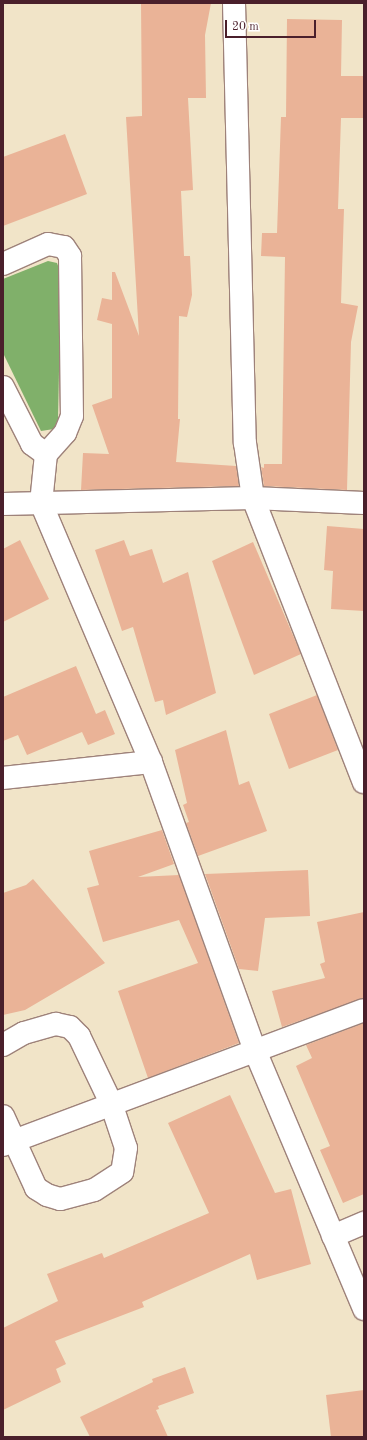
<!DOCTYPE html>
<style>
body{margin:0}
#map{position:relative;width:367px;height:1440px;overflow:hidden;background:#f1e4c8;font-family:"Old Standard TT",serif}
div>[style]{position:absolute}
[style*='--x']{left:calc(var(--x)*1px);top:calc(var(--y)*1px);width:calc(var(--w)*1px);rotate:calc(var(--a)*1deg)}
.forest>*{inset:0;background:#80b06a}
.building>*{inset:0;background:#eab397}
.roads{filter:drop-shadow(1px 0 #9e827a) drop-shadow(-1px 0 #9e827a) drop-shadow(0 1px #9e827a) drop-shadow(0 -1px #9e827a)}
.minor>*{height:22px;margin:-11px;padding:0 11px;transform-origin:11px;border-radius:11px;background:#fff}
span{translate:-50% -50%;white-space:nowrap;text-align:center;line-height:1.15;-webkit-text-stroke:3px #fff;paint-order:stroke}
.frame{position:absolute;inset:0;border:4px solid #4a1f2b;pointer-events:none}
.scale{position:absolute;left:225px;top:20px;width:91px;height:18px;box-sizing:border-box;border:2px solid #4a1f2b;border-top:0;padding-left:5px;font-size:12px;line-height:14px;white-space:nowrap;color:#4a1f2b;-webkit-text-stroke:3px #fff;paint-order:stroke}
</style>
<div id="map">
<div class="forest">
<i style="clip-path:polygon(48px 261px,57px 263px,61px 274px,58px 419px,54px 429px,41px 431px,3px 353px,3px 279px)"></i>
</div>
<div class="building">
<i style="clip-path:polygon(141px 3px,211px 3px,205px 35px,206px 98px,188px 98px,193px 190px,181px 191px,184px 256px,190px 256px,192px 295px,187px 317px,179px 316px,178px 419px,180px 419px,176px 462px,236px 466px,239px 486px,81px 490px,83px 453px,109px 454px,92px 405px,112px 398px,112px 324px,97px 320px,102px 298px,112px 300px,112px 272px,115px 272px,139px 336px,126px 117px,142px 116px)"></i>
<i style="clip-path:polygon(287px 19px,342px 20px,341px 76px,364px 76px,364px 118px,341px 118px,338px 209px,344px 209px,341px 303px,358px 306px,351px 342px,347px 490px,264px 486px,261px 467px,264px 468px,264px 464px,282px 464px,285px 257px,261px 256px,262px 233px,277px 233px,281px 117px,286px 117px)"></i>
<i style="clip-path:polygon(65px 134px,87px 194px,3px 226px,3px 157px)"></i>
<i style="clip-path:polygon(327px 526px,364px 529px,364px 611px,331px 609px,333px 571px,324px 570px)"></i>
<i style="clip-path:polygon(20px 540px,49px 599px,3px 622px,3px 549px)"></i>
<i style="clip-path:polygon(124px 540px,130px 556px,152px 549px,163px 583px,188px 572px,216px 693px,166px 715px,163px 700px,155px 702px,133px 627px,122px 631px,95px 550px)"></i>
<i style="clip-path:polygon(253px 542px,301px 654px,254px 675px,212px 561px)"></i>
<i style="clip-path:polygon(76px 666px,96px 714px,105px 710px,115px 734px,88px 745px,82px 732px,27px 755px,18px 735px,3px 741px,3px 697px)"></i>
<i style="clip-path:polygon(317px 695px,338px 750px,289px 769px,269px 714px)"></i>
<i style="clip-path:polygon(226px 730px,239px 785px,249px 781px,267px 831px,198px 856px,186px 823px,189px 822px,183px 805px,187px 803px,175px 750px)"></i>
<i style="clip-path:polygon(162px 830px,174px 864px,138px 877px,179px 875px,239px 1043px,148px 1078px,118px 991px,198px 963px,179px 920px,103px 942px,87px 888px,99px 885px,89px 851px)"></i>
<i style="clip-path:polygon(308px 870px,310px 916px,265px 918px,258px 971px,239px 969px,205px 874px)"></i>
<i style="clip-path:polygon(33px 879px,105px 963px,25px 1010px,3px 1015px,3px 893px,26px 885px)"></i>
<i style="clip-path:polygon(364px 912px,364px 998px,282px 1027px,272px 991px,325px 978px,320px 964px,325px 962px,317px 922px)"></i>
<i style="clip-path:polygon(364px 1023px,364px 1194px,343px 1203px,320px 1150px,330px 1146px,296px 1066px,312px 1058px,306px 1045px)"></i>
<i style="clip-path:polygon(230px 1095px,275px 1193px,291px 1189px,311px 1264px,257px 1280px,250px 1254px,142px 1302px,144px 1307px,55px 1341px,66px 1364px,56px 1369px,61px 1382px,3px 1410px,3px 1328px,58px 1301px,47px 1274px,102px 1253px,104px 1258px,209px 1213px,168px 1123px)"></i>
<i style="clip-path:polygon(185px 1367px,194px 1393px,158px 1406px,159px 1409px,156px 1410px,168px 1437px,90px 1437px,80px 1417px,153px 1382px,152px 1379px)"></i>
<i style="clip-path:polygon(364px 1390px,364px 1437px,331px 1437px,326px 1395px)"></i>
</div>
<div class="roads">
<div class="minor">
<i style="--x:234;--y:3;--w:440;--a:88.6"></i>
<i style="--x:245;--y:443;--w:56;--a:81.7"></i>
<i style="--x:253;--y:498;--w:305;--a:68.7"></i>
<i style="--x:3;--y:264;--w:49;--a:-24"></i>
<i style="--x:48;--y:244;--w:16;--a:11"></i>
<i style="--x:64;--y:247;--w:11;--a:56"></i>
<i style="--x:70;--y:256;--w:160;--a:89.3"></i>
<i style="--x:72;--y:416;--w:18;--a:112"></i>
<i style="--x:65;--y:433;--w:28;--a:132"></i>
<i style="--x:46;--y:454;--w:49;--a:95.8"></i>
<i style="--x:41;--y:503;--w:281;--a:67"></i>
<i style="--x:151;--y:762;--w:309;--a:70.2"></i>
<i style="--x:256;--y:1053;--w:278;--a:67.1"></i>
<i style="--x:3;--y:387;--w:64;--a:63"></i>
<i style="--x:32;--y:444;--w:17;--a:36"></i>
<i style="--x:3;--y:504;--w:250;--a:-1.4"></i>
<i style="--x:253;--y:498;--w:111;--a:2.6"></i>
<i style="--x:3;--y:778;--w:149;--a:-6.2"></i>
<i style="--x:3;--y:1045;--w:24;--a:-30"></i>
<i style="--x:24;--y:1033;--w:33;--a:-16"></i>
<i style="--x:56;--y:1024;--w:14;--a:12"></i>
<i style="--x:70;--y:1027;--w:13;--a:45"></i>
<i style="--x:79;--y:1036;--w:74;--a:64.5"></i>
<i style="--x:111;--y:1103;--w:47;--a:71.6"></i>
<i style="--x:126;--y:1148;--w:24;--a:99"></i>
<i style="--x:122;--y:1172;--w:33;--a:147"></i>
<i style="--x:94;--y:1190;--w:35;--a:165"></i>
<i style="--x:60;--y:1199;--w:14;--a:-163"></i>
<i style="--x:47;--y:1195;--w:13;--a:-148"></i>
<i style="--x:36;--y:1188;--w:79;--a:-114.6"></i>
<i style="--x:3;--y:1145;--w:385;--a:-20.5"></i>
<i style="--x:333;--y:1236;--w:34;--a:-23"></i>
</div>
</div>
<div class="frame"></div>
<div class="scale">20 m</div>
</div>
